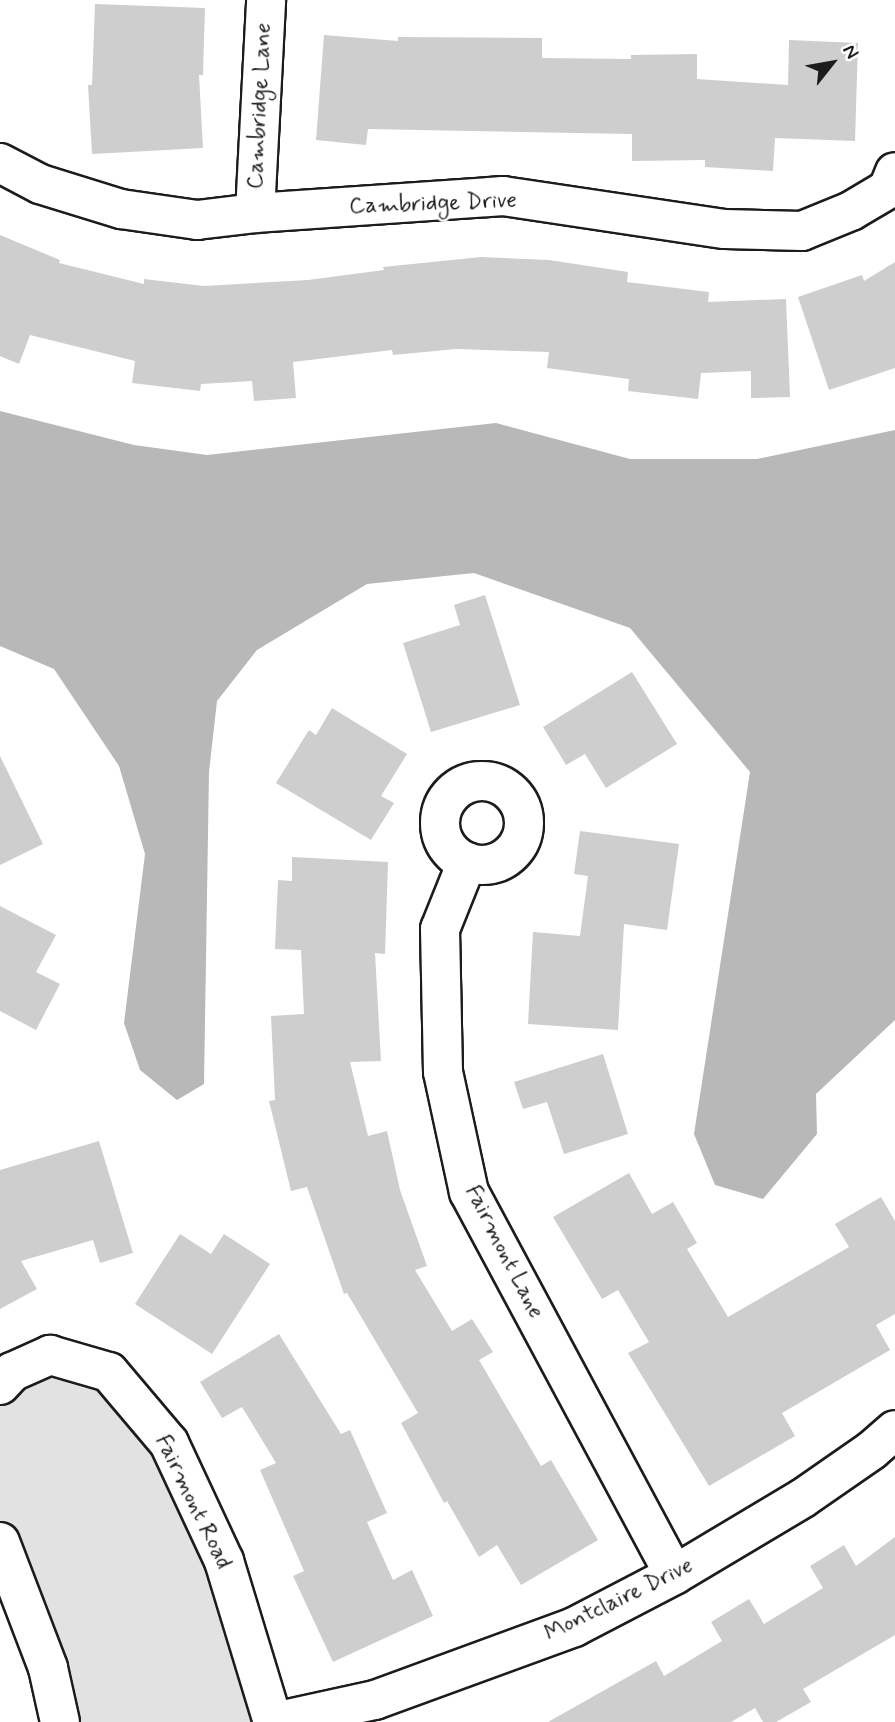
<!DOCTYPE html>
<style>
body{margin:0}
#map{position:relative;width:895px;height:1722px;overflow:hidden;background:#fff;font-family:Mynerve,sans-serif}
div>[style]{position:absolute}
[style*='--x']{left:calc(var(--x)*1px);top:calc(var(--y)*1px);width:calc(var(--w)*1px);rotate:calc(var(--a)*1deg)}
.green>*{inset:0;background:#e2e2e2}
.water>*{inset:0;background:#b8b8b8}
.building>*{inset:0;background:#cecece}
.roads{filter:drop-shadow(2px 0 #1c1c1c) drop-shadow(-2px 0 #1c1c1c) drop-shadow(0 2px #1c1c1c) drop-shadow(0 -2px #1c1c1c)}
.minor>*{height:38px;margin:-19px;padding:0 19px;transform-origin:19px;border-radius:19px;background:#fff}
.minor>.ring{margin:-19px;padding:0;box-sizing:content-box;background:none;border:38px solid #fff;border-radius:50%}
span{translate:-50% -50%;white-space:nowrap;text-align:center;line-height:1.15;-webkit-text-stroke:5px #fff;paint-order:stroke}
.street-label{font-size:23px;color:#1c1c1c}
.north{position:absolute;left:797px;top:28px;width:70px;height:70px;-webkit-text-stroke:5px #fff;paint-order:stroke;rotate:59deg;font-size:19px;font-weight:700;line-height:28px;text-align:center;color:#1c1c1c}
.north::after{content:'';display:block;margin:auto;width:24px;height:32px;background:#1c1c1c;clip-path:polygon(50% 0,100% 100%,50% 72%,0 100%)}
</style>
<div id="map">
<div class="green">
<i style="clip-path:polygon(12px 1372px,109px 1372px,169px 1443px,273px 1722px,60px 1722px,0 1542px,0 1385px)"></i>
</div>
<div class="water">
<i style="clip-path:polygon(0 411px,134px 445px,207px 455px,496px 423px,630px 459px,757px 459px,895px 430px,895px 1020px,816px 1094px,817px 1134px,763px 1199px,715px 1185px,694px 1134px,750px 772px,630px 628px,474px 573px,367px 584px,257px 650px,217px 701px,209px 772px,204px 1084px,177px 1100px,140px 1070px,124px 1023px,145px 854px,119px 766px,54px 669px,0 646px)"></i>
</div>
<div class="building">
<i style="clip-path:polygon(95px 4px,205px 8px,203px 75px,199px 75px,203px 148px,92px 154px,88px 85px,92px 85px)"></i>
<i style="clip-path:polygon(324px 35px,398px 41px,398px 37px,542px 38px,542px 58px,631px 59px,631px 55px,697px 54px,697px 79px,788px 85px,789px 40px,858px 43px,855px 141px,775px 138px,773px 171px,705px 167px,705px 160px,632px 161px,632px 134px,368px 129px,366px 145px,316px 140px)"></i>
<i style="clip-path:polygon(0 235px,60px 260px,59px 263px,144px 284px,144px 279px,204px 286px,308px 280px,384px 270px,383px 267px,481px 257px,549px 260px,628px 272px,627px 282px,709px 292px,708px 302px,786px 299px,790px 397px,751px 398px,751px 371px,701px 373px,698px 399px,628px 391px,629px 379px,547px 368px,549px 352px,456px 349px,393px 355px,392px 350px,293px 362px,296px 398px,254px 401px,252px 381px,201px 384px,200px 391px,132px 383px,135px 361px,30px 335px,19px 364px,0 356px)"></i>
<i style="clip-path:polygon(895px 262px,895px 368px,829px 390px,798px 297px,862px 275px,864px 281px)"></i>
<i style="clip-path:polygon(485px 595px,520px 705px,431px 732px,403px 643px,460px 625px,454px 605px)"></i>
<i style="clip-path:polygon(632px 672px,677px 744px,606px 788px,585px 754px,566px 765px,543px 727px)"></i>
<i style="clip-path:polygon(332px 708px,407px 754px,381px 796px,394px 803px,371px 840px,276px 783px,309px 730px,316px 735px)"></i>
<i style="clip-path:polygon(0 756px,43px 844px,0 865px)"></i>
<i style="clip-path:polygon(580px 831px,679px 844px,667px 930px,624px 924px,618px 1030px,528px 1024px,533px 932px,580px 936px,588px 876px,574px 874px)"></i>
<i style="clip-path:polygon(292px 857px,388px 862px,385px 954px,375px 953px,381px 1061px,350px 1062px,368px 1136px,387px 1131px,400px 1190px,427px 1266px,415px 1270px,452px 1331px,472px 1319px,493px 1352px,479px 1360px,541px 1466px,551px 1460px,598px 1540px,521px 1585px,497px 1545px,479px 1557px,447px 1501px,444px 1503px,401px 1423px,418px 1413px,347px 1293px,344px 1294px,307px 1187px,291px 1191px,269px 1101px,275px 1100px,271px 1016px,304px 1014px,301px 950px,275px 949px,278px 880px,292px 881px)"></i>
<i style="clip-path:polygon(0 906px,56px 935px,36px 972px,60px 984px,36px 1030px,0 1011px)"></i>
<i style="clip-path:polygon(603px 1054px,628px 1134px,564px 1154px,547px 1102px,523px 1109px,514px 1082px)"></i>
<i style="clip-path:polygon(99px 1141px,133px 1253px,100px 1263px,93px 1240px,21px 1261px,37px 1289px,0 1309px,0 1170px)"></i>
<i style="clip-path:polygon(629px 1173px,652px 1214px,673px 1202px,697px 1243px,687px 1249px,728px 1317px,849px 1247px,835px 1224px,881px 1197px,895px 1221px,895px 1314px,876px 1325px,890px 1350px,782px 1413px,795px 1436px,709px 1486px,628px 1353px,649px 1342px,618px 1290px,602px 1299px,553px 1217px)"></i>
<i style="clip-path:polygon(180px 1234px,211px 1254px,224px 1234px,270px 1264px,212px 1354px,135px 1304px)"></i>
<i style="clip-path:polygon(279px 1334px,341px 1434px,350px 1430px,387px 1513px,367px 1522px,393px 1580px,412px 1570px,433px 1616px,333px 1662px,293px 1576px,304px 1571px,260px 1470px,276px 1463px,242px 1407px,222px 1418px,200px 1382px)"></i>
<i style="clip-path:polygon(895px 1537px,895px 1635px,803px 1689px,811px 1702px,776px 1722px,763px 1722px,755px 1708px,731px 1722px,548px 1722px,656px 1661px,664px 1676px,722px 1641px,711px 1622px,749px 1599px,764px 1624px,823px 1588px,810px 1566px,844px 1545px,856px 1566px)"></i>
</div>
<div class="roads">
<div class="minor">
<i style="--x:0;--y:163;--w:45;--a:27.7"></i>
<i style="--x:40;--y:184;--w:85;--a:17.2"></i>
<i style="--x:121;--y:209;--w:77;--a:8.2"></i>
<i style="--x:197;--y:220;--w:58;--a:-6.9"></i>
<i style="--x:255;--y:213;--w:249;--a:-3.9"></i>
<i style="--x:503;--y:196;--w:224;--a:8.5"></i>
<i style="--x:725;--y:229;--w:77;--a:1.5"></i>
<i style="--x:802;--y:231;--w:53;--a:-22.2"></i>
<i style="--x:851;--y:211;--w:43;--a:-30.7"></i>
<i style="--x:888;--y:189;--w:18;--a:-68"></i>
<i style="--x:255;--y:213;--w:213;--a:-87"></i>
<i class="ring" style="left:440px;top:781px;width:46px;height:46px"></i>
<i style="--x:467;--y:862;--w:72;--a:111.9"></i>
<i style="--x:440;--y:929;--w:143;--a:88.8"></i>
<i style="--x:443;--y:1072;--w:123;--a:77.8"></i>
<i style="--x:469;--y:1192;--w:434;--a:61.8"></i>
<i style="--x:0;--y:1385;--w:18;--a:-47"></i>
<i style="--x:12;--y:1372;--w:42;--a:-24.1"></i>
<i style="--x:50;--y:1355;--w:61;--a:16.1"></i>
<i style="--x:109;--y:1372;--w:93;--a:49.8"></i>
<i style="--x:169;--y:1443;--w:130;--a:65"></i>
<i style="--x:224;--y:1561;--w:168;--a:73.1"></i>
<i style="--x:0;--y:1542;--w:135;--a:69.1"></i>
<i style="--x:48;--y:1668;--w:55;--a:77.5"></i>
<i style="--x:274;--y:1722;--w:103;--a:-12.3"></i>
<i style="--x:375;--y:1700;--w:212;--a:-20.1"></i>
<i style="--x:574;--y:1627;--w:113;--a:-27.5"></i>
<i style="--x:674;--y:1575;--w:150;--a:-30.8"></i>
<i style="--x:803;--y:1498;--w:84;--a:-34.8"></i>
<i style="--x:872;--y:1450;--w:30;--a:-41"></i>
</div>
</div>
<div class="street-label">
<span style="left:260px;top:106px;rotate:-87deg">Cambridge Lane</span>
<span style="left:433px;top:204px;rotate:-2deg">Cambridge Drive</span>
<span style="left:504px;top:1252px;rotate:63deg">Fairmont Lane</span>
<span style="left:193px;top:1502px;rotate:64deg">Fairmont Road</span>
<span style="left:619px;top:1600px;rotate:-26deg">Montclaire Drive</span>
</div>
<div class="north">N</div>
</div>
